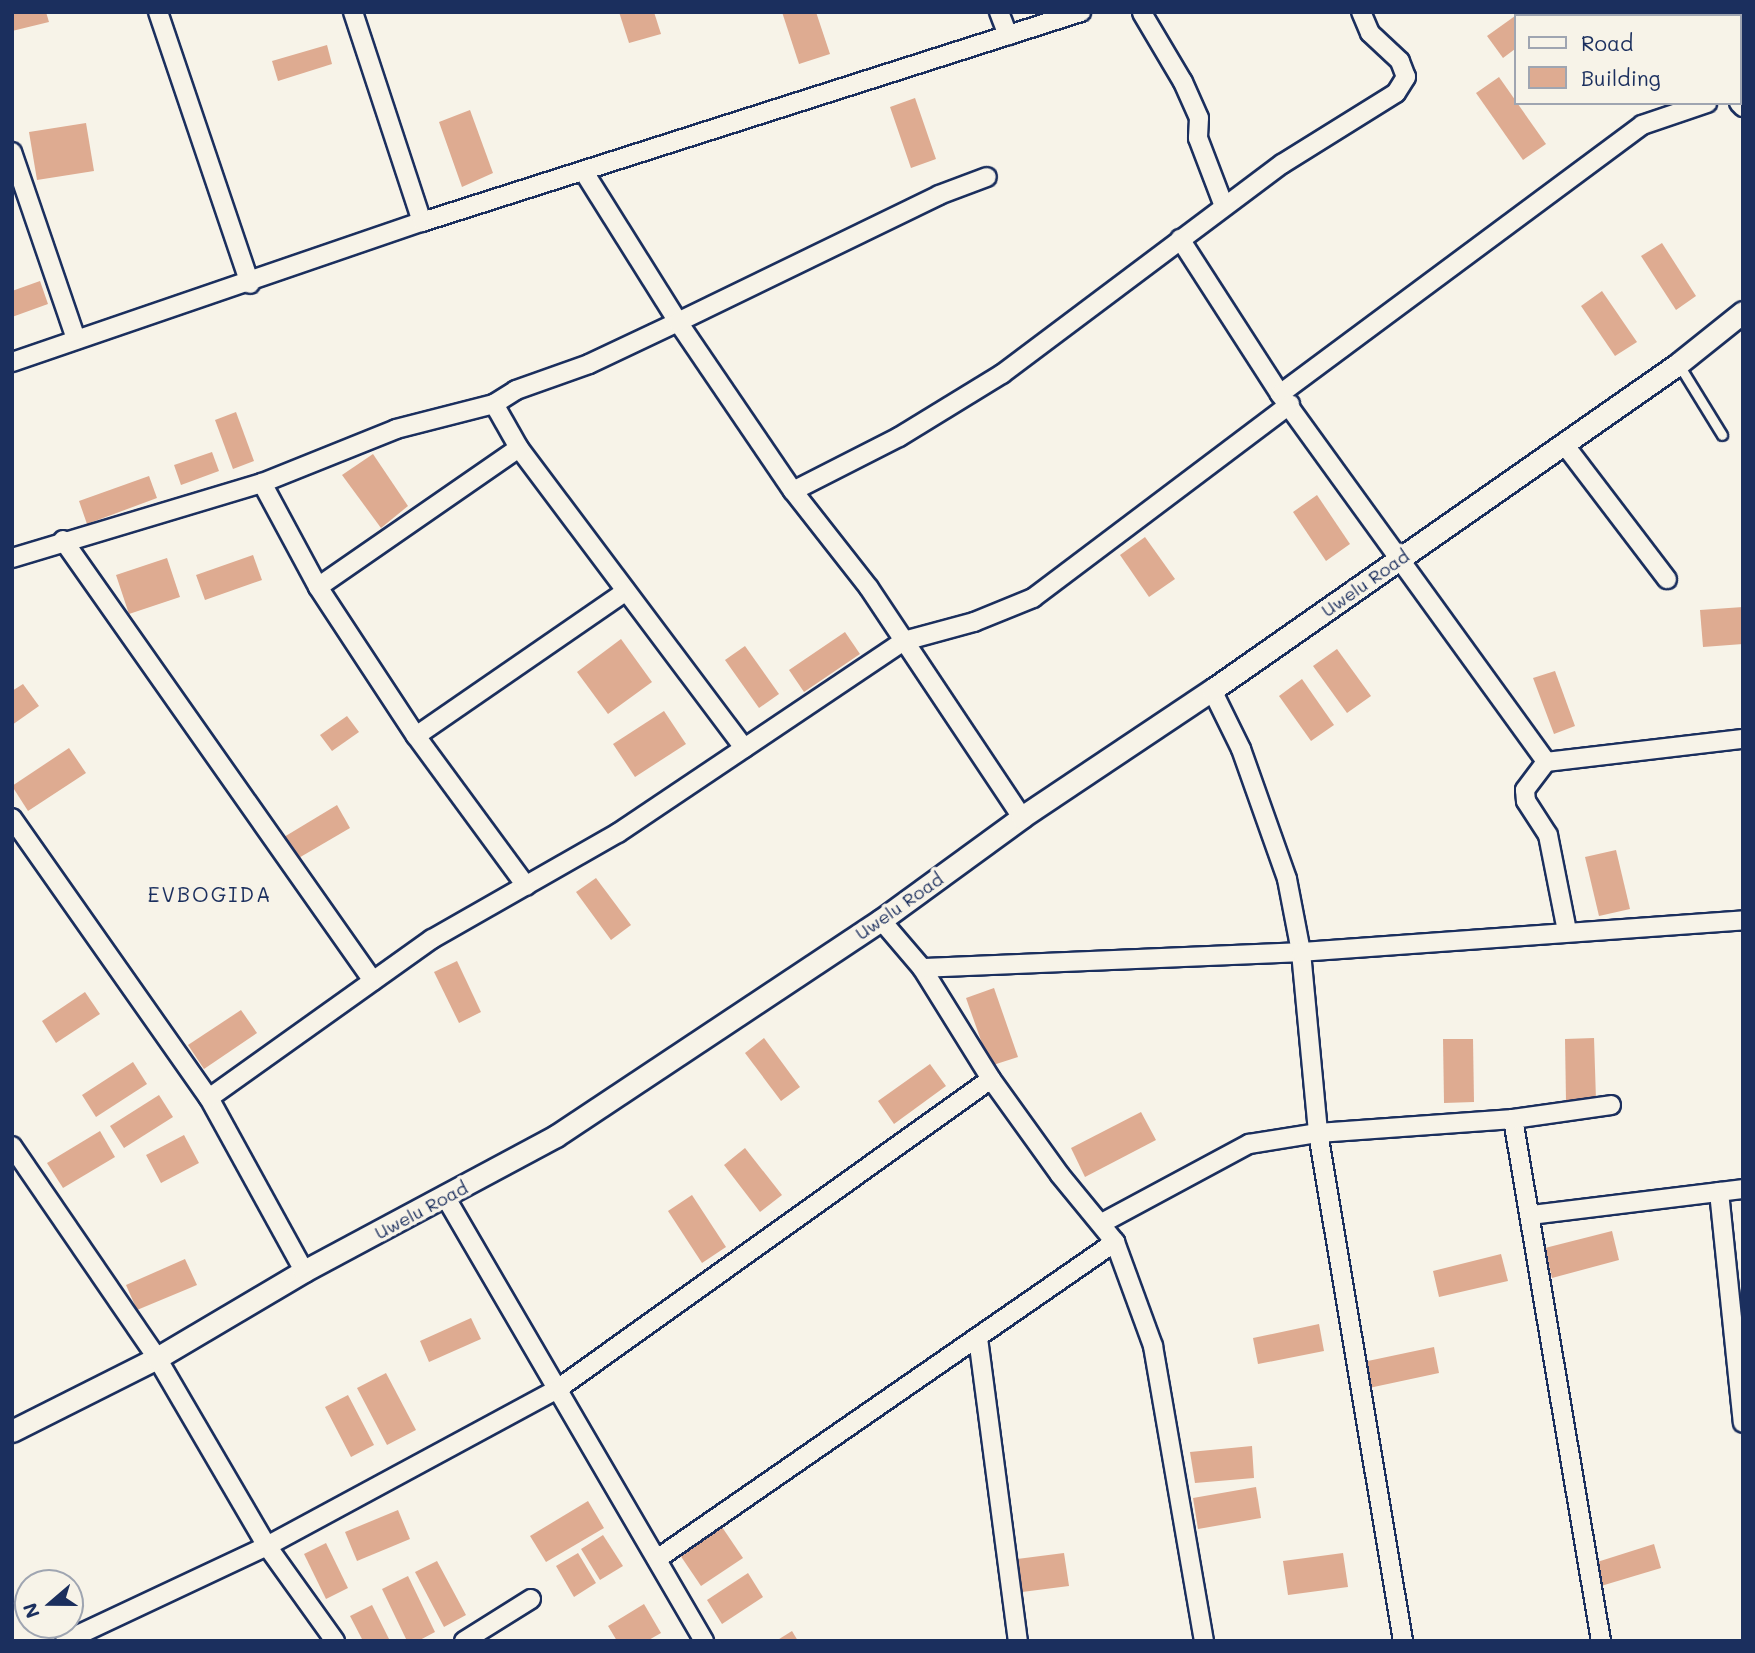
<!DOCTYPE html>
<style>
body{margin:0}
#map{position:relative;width:1755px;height:1653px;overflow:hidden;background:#f7f3e8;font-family:Mali,sans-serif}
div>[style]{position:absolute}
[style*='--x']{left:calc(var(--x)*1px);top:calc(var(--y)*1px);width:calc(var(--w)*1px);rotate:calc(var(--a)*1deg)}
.building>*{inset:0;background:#deab91}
.roads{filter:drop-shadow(2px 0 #1b2f5e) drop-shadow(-2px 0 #1b2f5e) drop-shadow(0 2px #1b2f5e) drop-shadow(0 -2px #1b2f5e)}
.service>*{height:9px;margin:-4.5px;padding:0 4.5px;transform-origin:4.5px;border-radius:4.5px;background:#f7f3e8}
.minor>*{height:18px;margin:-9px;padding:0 9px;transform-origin:9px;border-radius:9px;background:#f7f3e8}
.tertiary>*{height:21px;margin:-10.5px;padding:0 10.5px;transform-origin:10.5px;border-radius:10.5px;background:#f7f3e8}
span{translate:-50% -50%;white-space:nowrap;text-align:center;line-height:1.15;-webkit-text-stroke:7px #f7f3e8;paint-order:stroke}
.street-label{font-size:18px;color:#1b2f5e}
.quarter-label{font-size:21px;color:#1b2f5e;letter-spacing:2px}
.frame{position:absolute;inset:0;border:14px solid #1b2f5e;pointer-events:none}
.legend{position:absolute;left:1514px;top:14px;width:228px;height:91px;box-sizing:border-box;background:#f7f3e8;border:2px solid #9fa5b1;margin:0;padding:9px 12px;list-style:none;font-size:21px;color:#1b2f5e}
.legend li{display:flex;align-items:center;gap:14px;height:35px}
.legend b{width:35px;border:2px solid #9fa5b1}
.north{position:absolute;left:14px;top:1569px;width:70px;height:70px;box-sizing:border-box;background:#f7f3e8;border:2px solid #9fa5b1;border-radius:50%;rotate:250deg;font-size:19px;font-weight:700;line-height:28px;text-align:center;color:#1b2f5e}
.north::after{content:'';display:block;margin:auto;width:24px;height:32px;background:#1b2f5e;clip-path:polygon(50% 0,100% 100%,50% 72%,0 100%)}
</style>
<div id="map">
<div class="building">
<i style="clip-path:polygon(12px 12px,46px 12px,49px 22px,12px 31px)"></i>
<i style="clip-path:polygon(619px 12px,654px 12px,661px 34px,629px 43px)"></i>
<i style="clip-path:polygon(782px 12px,816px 12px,830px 54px,799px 64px)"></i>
<i style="clip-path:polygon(1521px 12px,1540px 12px,1542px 16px,1516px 16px)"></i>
<i style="clip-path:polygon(1743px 12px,1743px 46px,1739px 49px,1736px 16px)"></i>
<i style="clip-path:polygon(1515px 16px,1515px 49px,1503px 58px,1487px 36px)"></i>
<i style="clip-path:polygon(327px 45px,332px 64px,278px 81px,272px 61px)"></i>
<i style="clip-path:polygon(1499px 77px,1546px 144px,1523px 160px,1476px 93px)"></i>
<i style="clip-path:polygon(915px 98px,936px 159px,911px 168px,890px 107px)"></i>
<i style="clip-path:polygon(470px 110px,493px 173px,462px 187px,439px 122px)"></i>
<i style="clip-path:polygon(86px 123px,94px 171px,37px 180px,29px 132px)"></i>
<i style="clip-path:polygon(1662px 243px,1696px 296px,1676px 310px,1641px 256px)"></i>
<i style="clip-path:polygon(40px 281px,48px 304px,12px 317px,12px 291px)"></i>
<i style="clip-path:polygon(1602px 291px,1637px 342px,1615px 356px,1581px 306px)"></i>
<i style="clip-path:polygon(236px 412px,254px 461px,233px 469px,215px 420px)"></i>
<i style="clip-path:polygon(212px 452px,219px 471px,181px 485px,174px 465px)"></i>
<i style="clip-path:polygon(373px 454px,408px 506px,381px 528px,342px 475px)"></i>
<i style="clip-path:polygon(149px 476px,157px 498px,87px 524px,79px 501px)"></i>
<i style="clip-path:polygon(1317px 495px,1350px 544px,1326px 561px,1293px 512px)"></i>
<i style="clip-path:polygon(1145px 537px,1175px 579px,1149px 597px,1120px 555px)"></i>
<i style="clip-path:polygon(253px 555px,262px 580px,205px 600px,196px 575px)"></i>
<i style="clip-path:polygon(167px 558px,180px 597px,129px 614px,116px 575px)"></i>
<i style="clip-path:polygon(1743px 607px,1743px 644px,1703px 647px,1700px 610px)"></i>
<i style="clip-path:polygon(845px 632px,860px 654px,804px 692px,789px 670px)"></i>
<i style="clip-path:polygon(621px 639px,652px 682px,608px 714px,577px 672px)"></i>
<i style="clip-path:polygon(745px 646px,779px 694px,759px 708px,725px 660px)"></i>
<i style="clip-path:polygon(1337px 649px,1371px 696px,1347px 713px,1313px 666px)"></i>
<i style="clip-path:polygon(1555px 671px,1575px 726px,1554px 734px,1533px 678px)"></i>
<i style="clip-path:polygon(1302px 679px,1334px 725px,1311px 741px,1279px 696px)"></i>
<i style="clip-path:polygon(23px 684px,39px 706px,12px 725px,12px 691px)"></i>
<i style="clip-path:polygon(664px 711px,686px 744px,635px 777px,613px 744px)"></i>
<i style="clip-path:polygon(347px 716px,359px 732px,332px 751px,320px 735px)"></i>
<i style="clip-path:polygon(69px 748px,86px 773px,28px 811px,12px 786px)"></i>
<i style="clip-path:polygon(337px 805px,350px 828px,297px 859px,284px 837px)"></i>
<i style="clip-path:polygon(1616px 850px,1630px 909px,1599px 916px,1585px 857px)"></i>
<i style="clip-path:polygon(596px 878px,631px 925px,611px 940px,576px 892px)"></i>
<i style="clip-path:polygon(457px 961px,481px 1012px,459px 1023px,434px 972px)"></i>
<i style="clip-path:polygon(994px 988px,1018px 1057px,990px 1066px,966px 998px)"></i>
<i style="clip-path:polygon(85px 992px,100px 1014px,56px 1043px,42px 1021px)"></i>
<i style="clip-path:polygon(241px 1010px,257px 1033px,204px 1069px,188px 1045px)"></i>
<i style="clip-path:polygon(764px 1038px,800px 1087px,781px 1101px,745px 1053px)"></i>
<i style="clip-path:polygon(1594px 1038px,1596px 1100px,1566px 1101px,1565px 1039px)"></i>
<i style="clip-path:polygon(1443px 1039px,1473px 1039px,1474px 1102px,1444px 1103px)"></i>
<i style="clip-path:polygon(133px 1062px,147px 1084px,96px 1117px,82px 1095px)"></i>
<i style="clip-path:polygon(930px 1064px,946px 1086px,894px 1124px,878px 1101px)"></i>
<i style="clip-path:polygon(159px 1095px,173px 1117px,124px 1148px,110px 1126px)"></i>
<i style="clip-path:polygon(1141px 1112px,1156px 1140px,1085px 1177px,1071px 1148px)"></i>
<i style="clip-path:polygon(100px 1131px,115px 1157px,63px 1188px,47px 1163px)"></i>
<i style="clip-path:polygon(184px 1135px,199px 1163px,161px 1183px,146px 1155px)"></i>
<i style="clip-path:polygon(745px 1148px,782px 1195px,760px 1212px,724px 1165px)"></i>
<i style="clip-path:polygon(692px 1195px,726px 1247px,702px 1263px,668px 1211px)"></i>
<i style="clip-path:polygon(1612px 1231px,1619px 1260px,1552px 1278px,1545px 1248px)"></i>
<i style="clip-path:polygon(1501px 1254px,1508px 1281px,1439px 1297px,1433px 1271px)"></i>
<i style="clip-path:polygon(185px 1259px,197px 1285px,137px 1310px,126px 1285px)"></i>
<i style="clip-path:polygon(471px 1318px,481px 1339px,429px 1362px,420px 1341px)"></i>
<i style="clip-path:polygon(1319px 1324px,1324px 1351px,1258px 1364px,1253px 1338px)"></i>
<i style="clip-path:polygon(1434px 1347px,1439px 1373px,1369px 1388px,1363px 1362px)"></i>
<i style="clip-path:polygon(386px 1373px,416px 1430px,387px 1445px,357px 1388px)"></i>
<i style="clip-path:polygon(348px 1395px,374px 1445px,351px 1457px,325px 1407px)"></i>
<i style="clip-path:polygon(1252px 1446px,1254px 1478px,1195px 1483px,1190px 1452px)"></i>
<i style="clip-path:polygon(1256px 1487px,1261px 1518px,1198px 1529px,1193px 1498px)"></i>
<i style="clip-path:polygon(588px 1501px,604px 1528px,546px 1562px,530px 1536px)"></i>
<i style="clip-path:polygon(398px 1510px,410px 1539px,357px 1561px,345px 1532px)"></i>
<i style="clip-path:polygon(722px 1527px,743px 1558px,701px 1586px,680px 1555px)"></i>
<i style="clip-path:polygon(603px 1535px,623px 1566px,600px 1580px,581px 1549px)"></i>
<i style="clip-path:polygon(326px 1543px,348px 1588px,326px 1599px,304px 1554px)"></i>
<i style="clip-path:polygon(1654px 1544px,1661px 1568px,1601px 1586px,1594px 1563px)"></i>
<i style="clip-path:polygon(578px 1553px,596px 1583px,574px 1597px,556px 1566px)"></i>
<i style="clip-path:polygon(1064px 1553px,1069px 1586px,1022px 1592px,1017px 1559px)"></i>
<i style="clip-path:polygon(1343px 1553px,1348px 1587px,1288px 1595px,1283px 1561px)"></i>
<i style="clip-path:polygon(437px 1561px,466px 1615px,444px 1627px,415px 1572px)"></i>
<i style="clip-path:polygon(748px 1573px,763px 1597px,722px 1624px,707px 1600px)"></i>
<i style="clip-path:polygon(408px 1576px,435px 1632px,418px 1641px,407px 1641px,382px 1589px)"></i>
<i style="clip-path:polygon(644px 1604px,661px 1633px,647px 1641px,617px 1641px,608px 1626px)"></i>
<i style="clip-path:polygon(372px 1605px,390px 1641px,363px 1641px,350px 1616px)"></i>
<i style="clip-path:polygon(792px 1631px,798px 1641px,776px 1641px)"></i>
</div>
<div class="roads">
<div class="service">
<i style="--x:1679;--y:365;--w:82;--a:58.4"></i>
</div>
<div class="minor">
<i style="--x:158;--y:12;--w:287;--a:71.3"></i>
<i style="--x:353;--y:12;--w:221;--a:71.8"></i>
<i style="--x:999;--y:12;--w:25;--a:69"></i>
<i style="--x:1676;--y:12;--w:5;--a:53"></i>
<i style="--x:1142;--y:13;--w:80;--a:59.3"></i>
<i style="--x:1183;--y:82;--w:39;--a:66"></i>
<i style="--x:1199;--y:118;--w:20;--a:93"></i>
<i style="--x:1198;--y:138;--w:73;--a:69.1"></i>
<i style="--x:1739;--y:103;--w:6;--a:45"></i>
<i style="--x:12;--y:152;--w:198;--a:71.1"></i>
<i style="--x:584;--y:172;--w:177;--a:57.9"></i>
<i style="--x:678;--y:322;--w:204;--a:55.8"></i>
<i style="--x:793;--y:491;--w:123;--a:51.9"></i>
<i style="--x:869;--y:588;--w:275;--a:56.3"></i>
<i style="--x:1180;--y:239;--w:184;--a:57.2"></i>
<i style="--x:1280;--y:394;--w:454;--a:54.1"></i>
<i style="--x:1546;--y:762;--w:198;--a:-6.7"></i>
<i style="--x:12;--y:362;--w:433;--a:-18.9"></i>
<i style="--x:422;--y:222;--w:692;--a:-17.68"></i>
<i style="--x:1280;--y:394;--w:451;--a:-36.6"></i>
<i style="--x:1642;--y:125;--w:69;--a:-18.7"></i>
<i style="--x:494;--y:404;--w:51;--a:60.4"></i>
<i style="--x:519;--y:448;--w:375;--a:53.1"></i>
<i style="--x:1564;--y:444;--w:170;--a:52.7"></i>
<i style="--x:262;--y:483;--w:118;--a:61.7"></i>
<i style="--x:318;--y:587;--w:178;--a:56.7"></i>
<i style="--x:416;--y:736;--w:186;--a:53.7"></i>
<i style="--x:793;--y:491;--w:119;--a:-27"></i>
<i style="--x:899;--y:437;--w:121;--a:-31.5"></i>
<i style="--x:1002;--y:374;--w:350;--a:-36.9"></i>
<i style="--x:1282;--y:164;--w:134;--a:-31.9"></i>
<i style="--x:1396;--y:93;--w:19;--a:-58"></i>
<i style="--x:1406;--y:77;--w:17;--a:-111"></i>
<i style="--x:1400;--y:61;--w:41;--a:-137"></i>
<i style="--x:1370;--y:33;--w:23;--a:-113"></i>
<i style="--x:63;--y:540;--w:539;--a:54.89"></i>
<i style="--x:12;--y:558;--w:261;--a:-16.7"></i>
<i style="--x:262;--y:483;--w:144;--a:-21.9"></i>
<i style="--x:396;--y:429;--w:101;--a:-14.3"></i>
<i style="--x:494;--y:404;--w:26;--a:-32"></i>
<i style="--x:516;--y:390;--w:77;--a:-19.6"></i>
<i style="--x:589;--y:364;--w:98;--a:-25.3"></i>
<i style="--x:678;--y:322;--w:290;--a:-25.9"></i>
<i style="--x:939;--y:195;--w:51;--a:-20.6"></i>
<i style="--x:318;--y:587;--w:244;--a:-34.7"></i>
<i style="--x:1212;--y:690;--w:66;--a:63.8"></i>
<i style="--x:1241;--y:749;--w:138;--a:70.5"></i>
<i style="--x:1287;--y:879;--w:74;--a:79.1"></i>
<i style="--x:1301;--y:952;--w:182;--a:84.6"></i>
<i style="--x:1318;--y:1133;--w:515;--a:80.5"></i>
<i style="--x:416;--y:736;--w:255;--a:-34.6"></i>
<i style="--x:1546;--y:762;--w:35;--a:127"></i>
<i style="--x:1525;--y:790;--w:11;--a:85"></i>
<i style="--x:1526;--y:801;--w:40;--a:57.1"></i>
<i style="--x:1548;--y:835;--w:98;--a:78.8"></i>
<i style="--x:12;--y:818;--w:342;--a:54.9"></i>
<i style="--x:209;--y:1098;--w:197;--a:61.2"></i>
<i style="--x:881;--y:920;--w:63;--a:49.5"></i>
<i style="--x:922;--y:968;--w:131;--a:58.1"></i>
<i style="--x:991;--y:1079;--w:118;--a:54.3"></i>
<i style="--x:1060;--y:1175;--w:87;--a:50.6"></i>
<i style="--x:1115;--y:1242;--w:111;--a:69.9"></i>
<i style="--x:1153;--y:1346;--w:299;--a:80.2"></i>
<i style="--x:922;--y:968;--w:379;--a:-2.4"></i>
<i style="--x:1301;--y:952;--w:443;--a:-4.1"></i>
<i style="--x:209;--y:1098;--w:274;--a:-35.5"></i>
<i style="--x:432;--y:939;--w:214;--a:-29.7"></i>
<i style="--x:618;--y:833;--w:344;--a:-33.9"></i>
<i style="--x:904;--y:641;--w:73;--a:-15.2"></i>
<i style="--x:974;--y:622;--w:64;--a:-22.1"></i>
<i style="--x:1033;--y:598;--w:322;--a:-37"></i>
<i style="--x:1513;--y:1119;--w:529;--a:80.43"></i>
<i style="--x:12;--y:1146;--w:257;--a:55.6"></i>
<i style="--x:157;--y:1358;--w:218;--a:59.7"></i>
<i style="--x:267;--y:1546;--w:117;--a:54.4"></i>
<i style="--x:1719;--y:1192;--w:232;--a:84.1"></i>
<i style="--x:446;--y:1198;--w:513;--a:59.78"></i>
<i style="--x:1531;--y:1215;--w:214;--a:-7"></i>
<i style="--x:1102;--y:1223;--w:167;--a:-28.3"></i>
<i style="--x:1249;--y:1144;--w:70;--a:-9.1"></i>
<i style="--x:1318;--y:1133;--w:196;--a:-4.1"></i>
<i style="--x:1513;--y:1119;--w:99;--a:-8.1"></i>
<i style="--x:978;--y:1338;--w:306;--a:82.5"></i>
<i style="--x:657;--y:1559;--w:557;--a:-34.69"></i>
<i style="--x:65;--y:1641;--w:223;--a:-25.2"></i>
<i style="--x:267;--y:1546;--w:332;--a:-28.4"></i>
<i style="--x:559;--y:1388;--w:531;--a:-35.58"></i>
<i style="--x:464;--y:1641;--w:79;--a:-32.1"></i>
</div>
<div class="tertiary">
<i style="--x:12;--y:1431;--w:162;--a:-26.7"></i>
<i style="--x:157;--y:1358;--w:171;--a:-30.6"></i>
<i style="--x:304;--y:1271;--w:286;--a:-28.2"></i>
<i style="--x:556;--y:1136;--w:390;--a:-33.6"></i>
<i style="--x:881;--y:920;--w:175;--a:-36.1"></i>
<i style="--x:1022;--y:817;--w:229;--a:-33.8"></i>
<i style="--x:1212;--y:690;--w:569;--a:-34.98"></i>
<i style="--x:1678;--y:364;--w:83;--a:-38.7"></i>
</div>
</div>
<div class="street-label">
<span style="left:1365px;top:583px;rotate:-35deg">Uwelu Road</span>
<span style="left:899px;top:906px;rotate:-35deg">Uwelu Road</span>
<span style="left:421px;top:1210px;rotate:-28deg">Uwelu Road</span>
</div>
<div class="quarter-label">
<span style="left:210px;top:894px">EVBOGIDA</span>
</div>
<div class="frame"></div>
<ul class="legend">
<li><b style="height:9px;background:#f7f3e8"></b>Road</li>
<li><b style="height:19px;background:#deab91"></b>Building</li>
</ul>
<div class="north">N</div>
</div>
